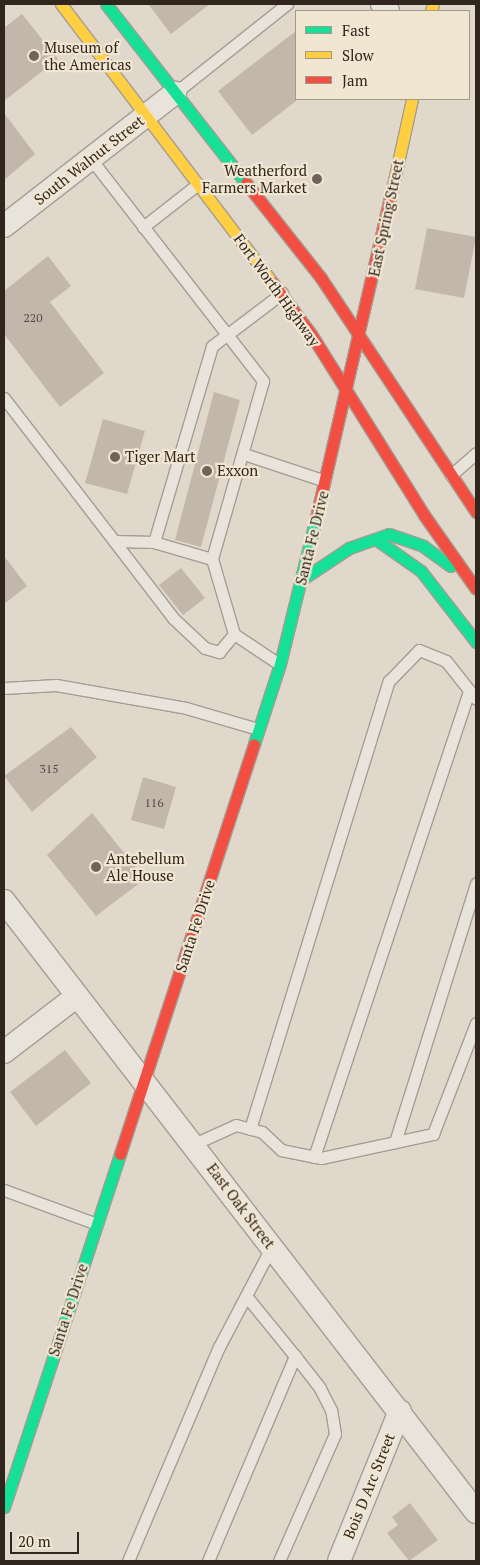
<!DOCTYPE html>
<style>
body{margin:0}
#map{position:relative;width:480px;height:1565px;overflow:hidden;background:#e0d8ca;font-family:"PT Serif",serif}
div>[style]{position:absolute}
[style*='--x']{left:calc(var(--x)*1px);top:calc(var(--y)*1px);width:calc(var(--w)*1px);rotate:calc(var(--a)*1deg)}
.building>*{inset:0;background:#c3b7ac}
.roads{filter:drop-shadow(1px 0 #a59d94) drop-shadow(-1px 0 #a59d94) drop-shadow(0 1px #a59d94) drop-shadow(0 -1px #a59d94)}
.lane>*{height:11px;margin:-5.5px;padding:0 5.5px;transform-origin:5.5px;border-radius:5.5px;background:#e8e4db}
.street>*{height:22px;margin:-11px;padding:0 11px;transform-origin:11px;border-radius:11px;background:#e8e4db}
.fast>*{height:11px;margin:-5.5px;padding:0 5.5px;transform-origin:5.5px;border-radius:5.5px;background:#16e098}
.slow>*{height:11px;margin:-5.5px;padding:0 5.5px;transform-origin:5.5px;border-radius:5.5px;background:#ffcf43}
.jam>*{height:11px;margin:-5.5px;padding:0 5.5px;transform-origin:5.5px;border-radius:5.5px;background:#f24e42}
.dots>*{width:14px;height:14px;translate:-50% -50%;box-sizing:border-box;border:2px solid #f1e6d1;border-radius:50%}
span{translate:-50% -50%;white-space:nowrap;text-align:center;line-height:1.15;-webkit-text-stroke:4.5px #f1e6d1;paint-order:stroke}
.number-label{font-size:12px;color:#564a42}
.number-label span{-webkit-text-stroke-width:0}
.poi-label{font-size:15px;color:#31261e}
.left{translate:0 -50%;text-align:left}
.right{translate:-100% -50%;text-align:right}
.street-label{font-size:15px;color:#31261e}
.frame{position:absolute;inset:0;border:5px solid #31261e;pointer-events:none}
.legend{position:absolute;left:295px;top:10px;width:175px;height:90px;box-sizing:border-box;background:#f1e6d1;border:1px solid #a49989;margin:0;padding:6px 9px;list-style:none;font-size:15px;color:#31261e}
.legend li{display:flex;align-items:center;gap:10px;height:25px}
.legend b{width:25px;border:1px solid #a49989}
.scale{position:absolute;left:10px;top:1532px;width:69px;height:22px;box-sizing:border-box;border:2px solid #31261e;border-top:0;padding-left:6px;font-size:15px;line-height:18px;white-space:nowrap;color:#31261e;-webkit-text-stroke:4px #f1e6d1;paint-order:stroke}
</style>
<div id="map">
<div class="building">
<i style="clip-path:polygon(148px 4px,210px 4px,171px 34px)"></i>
<i style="clip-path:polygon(22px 14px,58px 59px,4px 101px,4px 28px)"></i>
<i style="clip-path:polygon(296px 31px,296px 101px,252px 135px,218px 91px)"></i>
<i style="clip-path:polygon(4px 113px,35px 154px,4px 180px)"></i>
<i style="clip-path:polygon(427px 228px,476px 237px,464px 298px,415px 289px)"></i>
<i style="clip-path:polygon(48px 256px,71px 286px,50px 302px,104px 373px,60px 407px,4px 334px,4px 291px)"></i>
<i style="clip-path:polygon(214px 392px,240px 400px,201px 547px,175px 540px)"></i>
<i style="clip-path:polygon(103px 419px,145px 431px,127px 494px,85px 483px)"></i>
<i style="clip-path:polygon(4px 556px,27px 586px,4px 604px)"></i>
<i style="clip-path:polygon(181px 568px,205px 598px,183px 615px,159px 585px)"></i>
<i style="clip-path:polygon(71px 727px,97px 757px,32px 812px,4px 776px)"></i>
<i style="clip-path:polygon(143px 777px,176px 787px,164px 829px,131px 820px)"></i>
<i style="clip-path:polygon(92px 813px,145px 879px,96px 916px,47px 855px)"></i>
<i style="clip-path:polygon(65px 1050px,91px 1083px,36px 1126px,10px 1092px)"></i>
<i style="clip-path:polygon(410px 1503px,438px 1540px,409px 1561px,387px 1533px,398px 1525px,392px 1517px)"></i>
</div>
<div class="roads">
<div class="lane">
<i style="--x:175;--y:93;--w:143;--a:-38.5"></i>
<i style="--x:91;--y:159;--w:281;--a:52.2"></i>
<i style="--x:263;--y:381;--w:185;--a:106"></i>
<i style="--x:143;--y:227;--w:70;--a:-38"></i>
<i style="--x:4;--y:398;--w:180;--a:52.4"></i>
<i style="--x:114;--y:541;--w:40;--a:1.4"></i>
<i style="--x:244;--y:454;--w:85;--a:18.4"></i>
<i style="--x:451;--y:475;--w:33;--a:-41"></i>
<i style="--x:114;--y:541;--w:97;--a:52.5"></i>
<i style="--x:173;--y:618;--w:44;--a:43.2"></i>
<i style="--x:205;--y:648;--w:15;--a:16"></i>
<i style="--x:219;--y:652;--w:23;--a:-50"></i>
<i style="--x:279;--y:664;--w:54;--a:-146.3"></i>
<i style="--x:234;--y:634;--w:78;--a:-106.3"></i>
<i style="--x:212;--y:559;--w:60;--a:-163.7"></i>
<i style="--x:154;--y:542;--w:204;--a:-73.5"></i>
<i style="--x:212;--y:346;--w:88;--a:-37.1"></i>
<i style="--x:4;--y:688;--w:52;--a:-3.3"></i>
<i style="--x:56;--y:685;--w:132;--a:10"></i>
<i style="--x:186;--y:708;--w:75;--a:16.3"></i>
<i style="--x:250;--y:1129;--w:469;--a:-72.8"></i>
<i style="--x:389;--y:681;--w:43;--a:-45.9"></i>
<i style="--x:419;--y:650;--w:29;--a:22"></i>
<i style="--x:446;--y:661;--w:48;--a:51.7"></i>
<i style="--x:395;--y:1142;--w:271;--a:-72.6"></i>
<i style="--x:194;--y:1144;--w:46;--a:-24.3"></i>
<i style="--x:236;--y:1125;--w:27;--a:15"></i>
<i style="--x:262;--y:1132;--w:26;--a:43"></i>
<i style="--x:281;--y:1150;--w:41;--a:11.3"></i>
<i style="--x:321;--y:1158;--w:115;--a:-12.1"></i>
<i style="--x:433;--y:1134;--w:119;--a:-68.8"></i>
<i style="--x:314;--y:1157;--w:492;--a:-71.6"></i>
<i style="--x:4;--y:1190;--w:99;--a:20.1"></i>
<i style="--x:128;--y:1561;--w:233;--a:-67"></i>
<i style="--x:219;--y:1347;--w:114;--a:-62.3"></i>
<i style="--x:208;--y:1561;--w:223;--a:-67"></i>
<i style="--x:295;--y:1356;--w:77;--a:-129.2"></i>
<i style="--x:279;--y:1561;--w:139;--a:-66.2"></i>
<i style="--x:335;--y:1434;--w:24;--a:-99"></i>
<i style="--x:331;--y:1410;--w:25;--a:-117"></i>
<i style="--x:320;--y:1388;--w:41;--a:-128"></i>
</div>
<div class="street">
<i style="--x:382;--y:4;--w:9;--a:49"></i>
<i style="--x:4;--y:226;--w:217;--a:-37.9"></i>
<i style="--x:4;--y:901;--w:772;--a:52.31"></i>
<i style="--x:4;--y:1052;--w:92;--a:-37.5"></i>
<i style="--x:339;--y:1561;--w:162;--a:-67.9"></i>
</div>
<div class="fast">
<i style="--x:106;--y:4;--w:227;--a:52"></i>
<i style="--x:377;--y:540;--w:54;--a:35.2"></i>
<i style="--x:421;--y:571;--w:90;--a:52.2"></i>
<i style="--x:301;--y:580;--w:58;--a:-33.7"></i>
<i style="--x:349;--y:548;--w:42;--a:-19.3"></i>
<i style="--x:389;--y:534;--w:36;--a:19"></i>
<i style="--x:423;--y:546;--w:34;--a:36"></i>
<i style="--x:254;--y:744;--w:84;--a:-72"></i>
<i style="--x:280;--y:664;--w:155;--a:-76.2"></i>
<i style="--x:4;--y:1507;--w:372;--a:-71.8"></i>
</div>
<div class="slow">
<i style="--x:61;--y:4;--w:349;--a:52.8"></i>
<i style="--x:431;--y:11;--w:7;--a:-74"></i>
<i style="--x:393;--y:185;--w:88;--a:-77.5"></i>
</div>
<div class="jam">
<i style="--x:246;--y:183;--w:121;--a:51.7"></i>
<i style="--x:321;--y:278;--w:281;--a:56.5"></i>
<i style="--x:272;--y:282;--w:65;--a:53.1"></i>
<i style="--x:311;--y:334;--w:213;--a:58"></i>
<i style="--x:424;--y:515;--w:90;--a:54.9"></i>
<i style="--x:317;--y:513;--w:337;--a:-77"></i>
<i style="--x:120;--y:1154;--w:431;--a:-71.9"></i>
</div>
</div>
<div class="dots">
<i style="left:34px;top:56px;background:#6e645a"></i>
<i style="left:317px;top:179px;background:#6e645a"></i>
<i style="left:115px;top:457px;background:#6e645a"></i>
<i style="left:207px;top:471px;background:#6e645a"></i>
<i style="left:96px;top:867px;background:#6e645a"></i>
</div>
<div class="number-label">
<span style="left:33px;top:318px">220</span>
<span style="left:49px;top:769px">315</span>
<span style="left:154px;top:803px">116</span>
</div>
<div class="poi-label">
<span class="left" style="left:44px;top:56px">Museum of<br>the Americas</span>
<span class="right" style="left:307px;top:179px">Weatherford<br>Farmers Market</span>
<span class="left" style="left:125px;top:457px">Tiger Mart</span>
<span class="left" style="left:217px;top:471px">Exxon</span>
<span class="left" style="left:106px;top:867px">Antebellum<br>Ale House</span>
</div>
<div class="street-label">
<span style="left:89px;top:160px;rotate:-38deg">South Walnut Street</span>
<span style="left:386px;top:218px;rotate:-78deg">East Spring Street</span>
<span style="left:277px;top:290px;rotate:54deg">Fort Worth Highway</span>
<span style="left:312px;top:538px;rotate:-76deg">Santa Fe Drive</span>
<span style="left:195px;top:926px;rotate:-72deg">Santa Fe Drive</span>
<span style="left:241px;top:1206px;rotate:53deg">East Oak Street</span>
<span style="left:68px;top:1310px;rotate:-72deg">Santa Fe Drive</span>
<span style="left:369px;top:1486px;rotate:-68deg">Bois D Arc Street</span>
</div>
<div class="frame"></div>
<ul class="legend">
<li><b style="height:6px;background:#16e098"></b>Fast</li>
<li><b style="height:6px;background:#ffcf43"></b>Slow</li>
<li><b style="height:6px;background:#f24e42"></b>Jam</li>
</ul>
<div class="scale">20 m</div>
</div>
